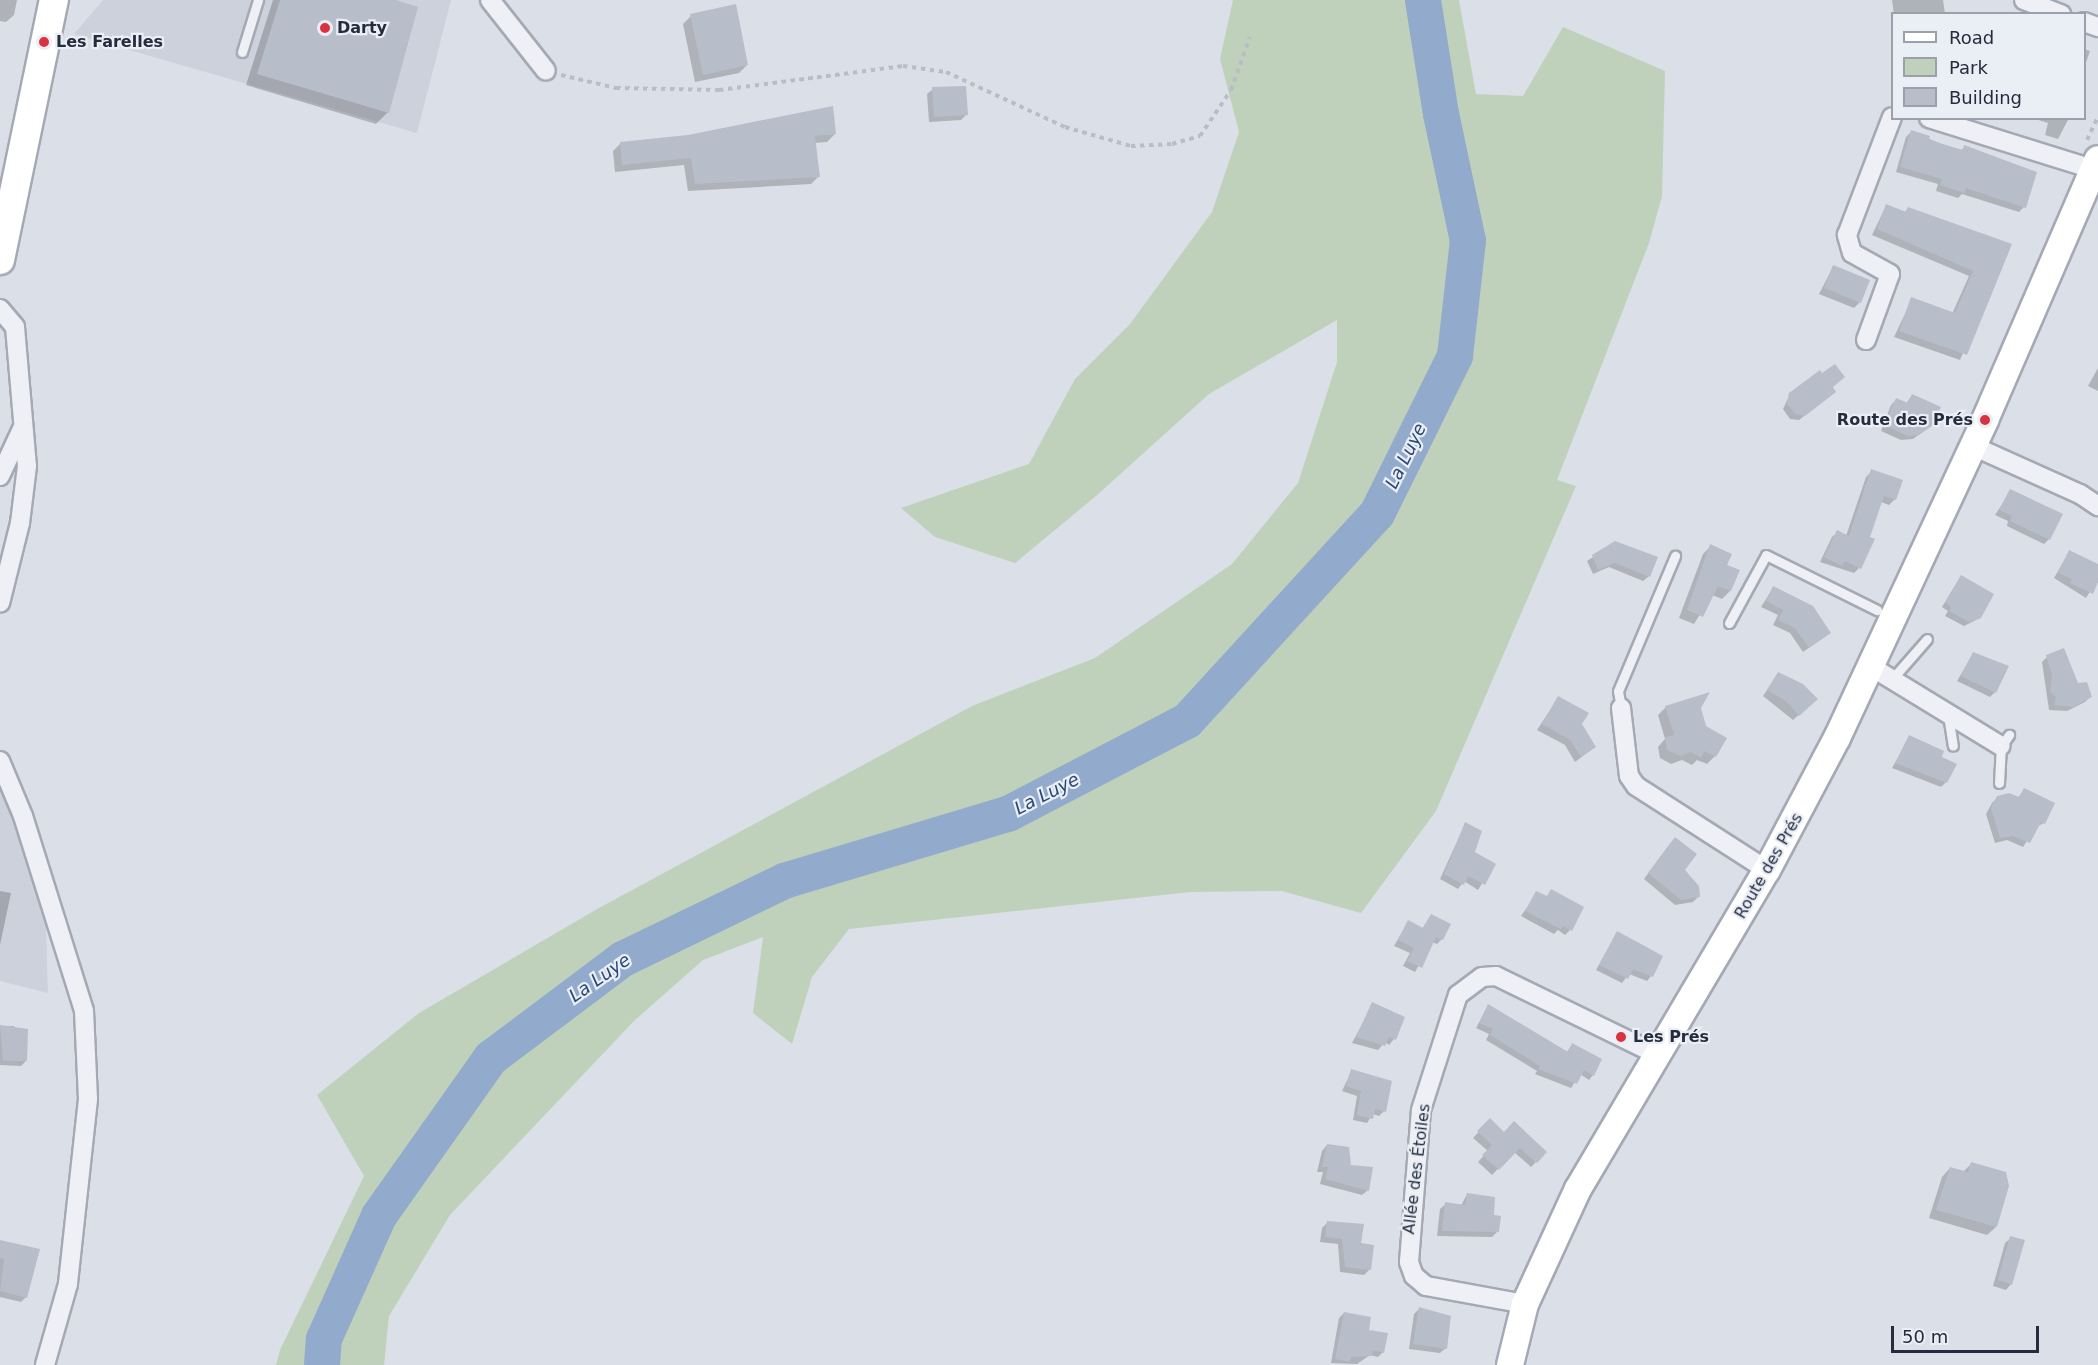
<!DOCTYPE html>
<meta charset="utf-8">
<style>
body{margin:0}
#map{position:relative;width:2098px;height:1365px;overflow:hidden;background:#dbdfe7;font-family:"DejaVu Sans",sans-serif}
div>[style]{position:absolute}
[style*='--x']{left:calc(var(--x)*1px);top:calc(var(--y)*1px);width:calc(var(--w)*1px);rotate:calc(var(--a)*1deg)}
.built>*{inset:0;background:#cdd1dc}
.green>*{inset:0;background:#bfd1bb}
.shadow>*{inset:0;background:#0003}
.river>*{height:36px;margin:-18px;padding:0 18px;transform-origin:18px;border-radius:18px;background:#92aacb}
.building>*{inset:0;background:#b8bdca}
.path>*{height:4px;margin-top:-2px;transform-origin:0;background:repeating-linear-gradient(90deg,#b9bdc5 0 4.5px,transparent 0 9px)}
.roads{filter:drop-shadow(2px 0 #a4a9b4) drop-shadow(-2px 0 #a4a9b4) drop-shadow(0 2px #a4a9b4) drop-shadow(0 -2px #a4a9b4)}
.lane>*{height:9px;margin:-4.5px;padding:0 4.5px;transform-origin:4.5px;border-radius:4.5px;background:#eef0f5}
.street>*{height:18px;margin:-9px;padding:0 9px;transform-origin:9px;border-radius:9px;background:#eef0f5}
.secondary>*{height:26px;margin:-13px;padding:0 13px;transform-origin:13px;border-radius:13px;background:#fff}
.primary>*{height:28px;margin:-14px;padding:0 14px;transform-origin:14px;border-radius:14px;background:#fff}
.dots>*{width:16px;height:16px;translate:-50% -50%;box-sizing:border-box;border:3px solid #eaeef5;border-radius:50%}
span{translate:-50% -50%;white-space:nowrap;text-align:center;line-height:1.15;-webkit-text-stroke:4.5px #eaeef5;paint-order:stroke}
.poi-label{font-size:16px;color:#242c3e;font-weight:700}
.left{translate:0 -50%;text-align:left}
.right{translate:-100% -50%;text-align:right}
.street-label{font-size:16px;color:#242c3e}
.water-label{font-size:18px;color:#2b4774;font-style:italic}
.legend{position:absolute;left:1891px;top:12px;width:195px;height:108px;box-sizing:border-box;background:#eaeef5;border:2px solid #9ba0ac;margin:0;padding:8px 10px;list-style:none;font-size:18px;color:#242c3e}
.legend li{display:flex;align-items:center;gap:12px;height:30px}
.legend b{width:30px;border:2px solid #9ba0ac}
.scale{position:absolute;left:1891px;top:1326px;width:148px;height:27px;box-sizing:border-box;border:3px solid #242c3e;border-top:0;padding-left:8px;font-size:18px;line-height:21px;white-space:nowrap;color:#242c3e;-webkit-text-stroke:4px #eaeef5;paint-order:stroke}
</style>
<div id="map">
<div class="built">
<i style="clip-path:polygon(103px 0,451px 0,417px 133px,74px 34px)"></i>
<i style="clip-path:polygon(0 773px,45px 902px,48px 993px,0 981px)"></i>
</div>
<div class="green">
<i style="clip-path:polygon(1233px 0,1459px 0,1476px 94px,1523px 96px,1563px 27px,1665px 71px,1662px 196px,1649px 243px,1557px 480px,1576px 486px,1436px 811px,1361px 913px,1282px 891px,1190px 892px,849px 929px,812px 977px,792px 1044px,753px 1013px,763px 937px,703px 960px,634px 1021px,450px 1215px,389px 1316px,384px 1365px,276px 1365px,280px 1350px,364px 1176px,317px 1095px,419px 1013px,599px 908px,972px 706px,1095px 658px,1232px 564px,1298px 483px,1337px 362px,1337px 320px,1209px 394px,1096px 496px,1015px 563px,935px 537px,901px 508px,1029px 464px,1075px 379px,1130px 324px,1212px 212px,1239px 132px,1220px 59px)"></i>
</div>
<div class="shadow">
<i style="clip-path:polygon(0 0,17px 0,14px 15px,6px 22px,0 21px)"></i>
<i style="clip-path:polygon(273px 0,391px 0,388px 112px,376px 124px,246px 85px)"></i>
<i style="clip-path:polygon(1892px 0,1943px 0,1945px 14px,1894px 14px)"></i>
<i style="clip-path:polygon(691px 16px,747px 65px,739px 73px,695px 82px,683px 24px)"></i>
<i style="clip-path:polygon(2084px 49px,2090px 51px,2084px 68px)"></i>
<i style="clip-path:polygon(933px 89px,966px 115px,961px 120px,929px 122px,927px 94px)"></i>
<i style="clip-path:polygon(2032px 118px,2069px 118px,2058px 139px,2045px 135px,2048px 123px)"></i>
<i style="clip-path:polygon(1911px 132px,1960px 151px,1965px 147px,2024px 207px,2019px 212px,1962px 194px,1958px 198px,1936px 191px,1938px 184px,1896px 172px,1906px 137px)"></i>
<i style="clip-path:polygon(835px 134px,827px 142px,814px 143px,819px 176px,811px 184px,688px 191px,684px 165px,615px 172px,613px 151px,621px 143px)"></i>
<i style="clip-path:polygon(1886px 206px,1904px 213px,1908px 208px,2010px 245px,1960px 360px,1894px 337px,1912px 299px,1952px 314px,1969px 276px,1872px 235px)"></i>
<i style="clip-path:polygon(1833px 267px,1860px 302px,1854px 308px,1819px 294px)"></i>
<i style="clip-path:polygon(2098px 368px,2098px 391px,2088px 386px)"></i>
<i style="clip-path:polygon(1831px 387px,1829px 396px,1799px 420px,1790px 419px,1783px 409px,1790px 394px)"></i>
<i style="clip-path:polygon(1912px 395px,1931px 425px,1913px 439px,1901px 440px,1881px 431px,1891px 405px,1896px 400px,1906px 404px)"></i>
<i style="clip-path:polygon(1872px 471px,1895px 499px,1889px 505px,1881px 502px,1859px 568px,1854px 573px,1820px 562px,1832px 537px,1838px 532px,1846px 536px,1866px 477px)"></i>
<i style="clip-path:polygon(2011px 491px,2049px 539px,2044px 544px,2007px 526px,2008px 521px,1995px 515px)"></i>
<i style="clip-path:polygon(1615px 543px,1649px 576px,1643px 581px,1609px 567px,1593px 574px,1587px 561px)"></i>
<i style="clip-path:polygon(1711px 546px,1726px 566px,1730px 591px,1722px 599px,1712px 595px,1694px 624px,1679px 618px,1703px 554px)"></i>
<i style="clip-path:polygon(2069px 552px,2098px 566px,2098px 579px,2086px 598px,2054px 578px)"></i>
<i style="clip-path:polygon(1961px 577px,1980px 618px,1964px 626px,1945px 616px,1948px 611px,1942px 607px)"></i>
<i style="clip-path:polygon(1773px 588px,1829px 633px,1803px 652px,1790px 633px,1773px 625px,1778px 615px,1761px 607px)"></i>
<i style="clip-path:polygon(1973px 654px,1995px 692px,1990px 697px,1957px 681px)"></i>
<i style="clip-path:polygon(2047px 657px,2090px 697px,2085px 702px,2067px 711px,2049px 710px,2042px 662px)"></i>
<i style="clip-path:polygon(1778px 674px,1816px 699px,1793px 720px,1763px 696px)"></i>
<i style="clip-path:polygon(1558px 698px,1595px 747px,1575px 762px,1565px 745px,1537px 730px)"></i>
<i style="clip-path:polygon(1666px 707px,1700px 708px,1715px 756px,1707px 764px,1697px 760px,1692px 765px,1682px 760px,1671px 764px,1660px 758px,1658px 747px,1665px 739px,1658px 715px)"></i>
<i style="clip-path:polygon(1910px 737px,1940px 758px,1946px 782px,1941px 787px,1892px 768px)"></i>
<i style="clip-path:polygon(2024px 790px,2044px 823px,2036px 827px,2023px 847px,2007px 840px,1995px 843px,1986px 814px,1992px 803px,1998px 797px,2018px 798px)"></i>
<i style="clip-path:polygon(1465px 824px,1473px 853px,1494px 864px,1478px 890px,1464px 881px,1458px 889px,1440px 879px)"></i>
<i style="clip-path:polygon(1670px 844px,1698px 897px,1693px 902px,1675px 905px,1644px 879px)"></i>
<i style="clip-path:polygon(0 891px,11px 893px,0 945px)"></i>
<i style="clip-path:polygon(1552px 891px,1570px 930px,1565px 935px,1558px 930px,1554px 934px,1521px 916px,1537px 893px,1546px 897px)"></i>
<i style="clip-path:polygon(1431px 915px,1442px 939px,1437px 944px,1432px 942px,1415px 972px,1403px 966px,1410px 953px,1394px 946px,1408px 922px,1422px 929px)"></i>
<i style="clip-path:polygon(1617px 933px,1651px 976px,1647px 981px,1629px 974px,1622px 983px,1596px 970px)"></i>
<i style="clip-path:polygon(1373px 1004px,1403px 1018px,1394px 1039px,1389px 1045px,1385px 1042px,1378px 1050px,1352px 1043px)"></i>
<i style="clip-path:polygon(1488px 1006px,1566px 1053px,1572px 1045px,1593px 1075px,1589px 1080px,1580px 1074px,1571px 1088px,1535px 1074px,1537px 1071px,1486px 1040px,1489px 1034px,1476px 1028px)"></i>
<i style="clip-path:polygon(0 1026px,14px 1026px,26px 1061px,21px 1066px,0 1065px)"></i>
<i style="clip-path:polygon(1352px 1070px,1384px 1111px,1379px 1116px,1373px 1114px,1367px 1123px,1353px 1120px,1357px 1096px,1342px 1091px)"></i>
<i style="clip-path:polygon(1490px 1120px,1536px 1162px,1531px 1167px,1514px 1152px,1492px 1175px,1478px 1162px,1488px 1151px,1473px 1138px)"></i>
<i style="clip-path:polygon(1327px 1145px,1368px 1190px,1362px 1195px,1320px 1184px,1323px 1172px,1317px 1172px,1322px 1151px)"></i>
<i style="clip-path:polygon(1971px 1164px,1996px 1227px,1987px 1235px,1929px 1218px,1942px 1177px,1950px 1168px,1963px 1172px)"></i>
<i style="clip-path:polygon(1467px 1194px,1492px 1216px,1498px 1231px,1492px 1237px,1437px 1236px,1440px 1209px,1446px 1204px,1461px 1206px)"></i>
<i style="clip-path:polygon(1327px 1223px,1360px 1244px,1369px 1270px,1364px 1275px,1340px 1272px,1338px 1244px,1320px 1242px,1322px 1228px)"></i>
<i style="clip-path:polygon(2011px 1238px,2011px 1284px,2006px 1290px,1993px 1286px,2005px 1243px)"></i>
<i style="clip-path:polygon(0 1242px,26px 1297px,21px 1302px,0 1297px)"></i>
<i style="clip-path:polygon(1419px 1309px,1446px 1348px,1440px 1353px,1409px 1349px,1414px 1314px)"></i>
<i style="clip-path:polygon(1344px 1313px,1367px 1332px,1383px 1352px,1378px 1357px,1370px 1355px,1357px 1364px,1331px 1363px,1339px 1318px)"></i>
</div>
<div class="river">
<i style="--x:322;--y:1365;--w:26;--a:-86"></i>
<i style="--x:324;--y:1339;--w:135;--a:-65.9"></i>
<i style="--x:379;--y:1216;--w:194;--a:-54.7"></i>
<i style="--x:491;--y:1058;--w:165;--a:-36.9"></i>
<i style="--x:623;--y:959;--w:179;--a:-25.8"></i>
<i style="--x:784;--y:881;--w:234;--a:-16.7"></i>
<i style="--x:1008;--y:814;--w:202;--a:-27.5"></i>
<i style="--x:1187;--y:721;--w:281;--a:-47.5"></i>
<i style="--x:1377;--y:514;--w:176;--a:-63.7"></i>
<i style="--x:1455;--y:356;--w:116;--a:-83.6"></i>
<i style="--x:1468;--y:241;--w:130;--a:-102"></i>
<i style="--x:1441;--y:114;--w:115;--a:-99"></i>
</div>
<div class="building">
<i style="clip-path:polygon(280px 0,396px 0,418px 7px,389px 113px,257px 74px)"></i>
<i style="clip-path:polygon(736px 4px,748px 65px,703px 75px,690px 14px)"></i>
<i style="clip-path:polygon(966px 86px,968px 115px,934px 117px,932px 87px)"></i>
<i style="clip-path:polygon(833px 106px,836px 134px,815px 136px,820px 177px,695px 184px,691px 158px,622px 165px,620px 142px,688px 135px)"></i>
<i style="clip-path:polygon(1911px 130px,1930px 136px,1929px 140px,1963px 150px,1964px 145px,2037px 172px,2026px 208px,1966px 188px,1965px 193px,1940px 185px,1942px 179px,1900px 167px)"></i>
<i style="clip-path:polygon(1886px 204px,1906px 212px,1908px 207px,2012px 244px,1967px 355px,1899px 331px,1911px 297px,1955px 313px,1973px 271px,1877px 229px)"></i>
<i style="clip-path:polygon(1833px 265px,1870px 280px,1861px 303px,1824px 288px)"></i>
<i style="clip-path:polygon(1835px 364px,1845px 377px,1833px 387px,1836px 392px,1805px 416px,1795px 414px,1787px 404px,1789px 393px,1820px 370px,1822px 373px)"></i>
<i style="clip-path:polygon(1912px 394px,1941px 407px,1932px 426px,1919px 435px,1907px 436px,1886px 426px,1886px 420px,1896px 398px,1908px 403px)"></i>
<i style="clip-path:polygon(1871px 469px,1903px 480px,1896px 500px,1884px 496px,1870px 537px,1875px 539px,1861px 569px,1845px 561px,1842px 566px,1824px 557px,1837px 530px,1849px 536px)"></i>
<i style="clip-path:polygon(2010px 489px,2063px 514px,2050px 540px,2010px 521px,2012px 516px,1999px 510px)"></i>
<i style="clip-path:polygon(1615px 541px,1658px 557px,1650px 577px,1615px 563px,1598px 570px,1592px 555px)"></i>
<i style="clip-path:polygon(1710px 544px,1732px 554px,1727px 565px,1740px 570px,1731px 591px,1718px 586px,1703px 617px,1687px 610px)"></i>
<i style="clip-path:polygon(2069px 550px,2098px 564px,2098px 582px,2093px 594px,2070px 583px,2072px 579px,2058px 573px)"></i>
<i style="clip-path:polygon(1961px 575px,1994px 594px,1981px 618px,1969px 622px,1949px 611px,1951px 606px,1945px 602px)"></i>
<i style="clip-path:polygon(1773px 586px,1813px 606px,1831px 633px,1809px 648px,1795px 628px,1778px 620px,1783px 610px,1766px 601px)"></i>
<i style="clip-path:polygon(2064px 648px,2078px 683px,2087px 682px,2092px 697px,2073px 707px,2054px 705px,2056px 697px,2050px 692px,2052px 675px,2046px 655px)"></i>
<i style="clip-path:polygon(1973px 652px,2009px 666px,1996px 693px,1961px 676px)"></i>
<i style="clip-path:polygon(1778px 672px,1803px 684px,1818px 699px,1799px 716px,1786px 701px,1767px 690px)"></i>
<i style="clip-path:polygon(1710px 692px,1701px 708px,1706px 726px,1727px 738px,1716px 757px,1704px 751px,1701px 758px,1691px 752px,1680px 756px,1667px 750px,1665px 737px,1674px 735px,1665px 706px)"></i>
<i style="clip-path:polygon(1558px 696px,1589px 713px,1582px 724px,1596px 747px,1581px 757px,1570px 740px,1542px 724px)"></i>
<i style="clip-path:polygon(1909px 735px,1944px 751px,1942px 757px,1957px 764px,1947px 783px,1895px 763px)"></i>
<i style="clip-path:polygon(2024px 788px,2055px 803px,2045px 824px,2041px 822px,2030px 843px,2013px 836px,2000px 838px,1991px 808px,1997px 796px,2009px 793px,2019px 797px)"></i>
<i style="clip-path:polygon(1465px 822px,1482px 831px,1475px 852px,1496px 864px,1485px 885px,1468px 876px,1464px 885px,1444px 874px)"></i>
<i style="clip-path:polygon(1675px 837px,1697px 854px,1685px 870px,1699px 886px,1700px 897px,1681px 900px,1648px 873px)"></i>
<i style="clip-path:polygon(1551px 889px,1584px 907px,1572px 931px,1563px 926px,1561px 929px,1525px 911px,1536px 891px,1547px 896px)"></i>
<i style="clip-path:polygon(1431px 914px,1451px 924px,1443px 940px,1436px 937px,1422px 968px,1407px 961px,1414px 948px,1398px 940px,1408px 920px,1423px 928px)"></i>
<i style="clip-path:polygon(1617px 931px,1663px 956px,1653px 977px,1633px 969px,1628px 979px,1599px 965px)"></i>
<i style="clip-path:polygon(1372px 1002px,1405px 1017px,1396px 1040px,1389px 1037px,1385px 1046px,1356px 1037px)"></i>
<i style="clip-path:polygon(1488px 1004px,1568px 1052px,1572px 1043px,1602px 1059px,1594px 1076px,1584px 1070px,1577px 1084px,1538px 1069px,1540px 1066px,1490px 1035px,1493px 1029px,1479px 1023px)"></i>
<i style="clip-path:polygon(0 1025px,28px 1029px,27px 1061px,3px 1061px)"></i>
<i style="clip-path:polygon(1351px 1069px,1392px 1081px,1386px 1112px,1375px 1109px,1373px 1119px,1357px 1115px,1361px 1091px,1346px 1086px)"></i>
<i style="clip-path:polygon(1490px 1118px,1504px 1132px,1514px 1121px,1547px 1152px,1537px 1163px,1520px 1148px,1499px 1170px,1482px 1155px,1492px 1145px,1477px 1131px)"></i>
<i style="clip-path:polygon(1327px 1144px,1349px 1147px,1351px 1165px,1373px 1167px,1369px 1191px,1325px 1179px,1328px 1167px,1322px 1167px)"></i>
<i style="clip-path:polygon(1971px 1162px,2006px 1172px,2009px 1186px,1997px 1227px,1936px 1210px,1950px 1167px,1968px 1172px)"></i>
<i style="clip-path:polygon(1467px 1193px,1495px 1197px,1494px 1215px,1501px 1216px,1499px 1232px,1442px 1231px,1445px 1202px,1465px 1205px)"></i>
<i style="clip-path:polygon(1327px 1221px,1364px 1224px,1361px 1243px,1374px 1245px,1371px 1270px,1345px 1267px,1342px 1239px,1325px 1237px)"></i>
<i style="clip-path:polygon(2010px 1236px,2025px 1240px,2012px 1285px,1998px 1280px)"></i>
<i style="clip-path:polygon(0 1240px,40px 1249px,27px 1298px,0 1291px,4px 1259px,0 1258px)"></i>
<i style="clip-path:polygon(1419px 1307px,1451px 1316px,1447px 1349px,1413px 1344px)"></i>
<i style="clip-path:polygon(1344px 1312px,1371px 1317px,1369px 1330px,1388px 1333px,1384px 1353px,1373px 1350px,1372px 1356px,1351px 1357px,1350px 1362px,1335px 1359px)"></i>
</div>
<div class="path">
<i style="--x:561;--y:75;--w:57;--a:13.3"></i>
<i style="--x:616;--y:88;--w:103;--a:1.1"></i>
<i style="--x:719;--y:90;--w:186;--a:-7.4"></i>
<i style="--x:903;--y:66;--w:43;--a:7.9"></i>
<i style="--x:946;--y:72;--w:131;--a:24.8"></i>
<i style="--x:1065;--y:127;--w:69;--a:16.1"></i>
<i style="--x:1131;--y:146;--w:41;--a:-2.8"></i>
<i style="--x:1172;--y:144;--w:29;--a:-16"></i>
<i style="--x:1200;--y:136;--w:55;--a:-56"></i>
<i style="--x:1231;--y:90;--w:56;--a:-70.3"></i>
<i style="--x:2087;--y:140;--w:26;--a:-65"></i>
</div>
<div class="roads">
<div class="lane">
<i style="--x:242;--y:52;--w:54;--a:-72.9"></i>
<i style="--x:1729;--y:623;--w:77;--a:-61.4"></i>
<i style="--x:1766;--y:555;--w:124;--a:26.4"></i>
<i style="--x:1892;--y:679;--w:53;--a:-48.8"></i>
<i style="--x:1621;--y:708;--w:17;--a:-100"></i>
<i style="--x:1618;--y:691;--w:147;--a:-67.1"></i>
<i style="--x:1948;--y:715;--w:31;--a:81"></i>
<i style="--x:1999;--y:783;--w:37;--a:-87"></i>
<i style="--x:2001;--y:746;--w:14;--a:-54"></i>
</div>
<div class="street">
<i style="--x:490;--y:0;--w:90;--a:51.7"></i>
<i style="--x:2024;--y:0;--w:40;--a:21"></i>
<i style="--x:2084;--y:22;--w:15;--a:20"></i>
<i style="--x:1929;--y:118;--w:172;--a:17.3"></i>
<i style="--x:0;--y:309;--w:23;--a:50"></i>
<i style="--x:15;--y:327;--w:140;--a:85.1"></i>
<i style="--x:27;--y:466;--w:57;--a:97"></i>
<i style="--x:20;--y:523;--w:82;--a:104"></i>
<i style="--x:1866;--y:340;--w:70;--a:-70"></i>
<i style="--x:1890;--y:274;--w:43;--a:-151.1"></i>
<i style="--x:1852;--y:253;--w:19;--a:-106"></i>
<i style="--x:1847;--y:235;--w:126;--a:-69.1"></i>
<i style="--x:1973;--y:446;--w:117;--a:24.2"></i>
<i style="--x:2080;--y:494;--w:22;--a:34"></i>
<i style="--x:0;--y:476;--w:52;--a:-64.9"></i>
<i style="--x:1870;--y:666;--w:153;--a:31.4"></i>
<i style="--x:1621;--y:708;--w:68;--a:83.3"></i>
<i style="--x:1629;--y:776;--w:12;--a:55"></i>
<i style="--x:1636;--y:786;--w:156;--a:32.7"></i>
<i style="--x:0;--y:761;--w:60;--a:67.3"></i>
<i style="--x:23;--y:816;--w:204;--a:72.6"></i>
<i style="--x:84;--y:1011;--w:88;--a:87.4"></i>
<i style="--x:88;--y:1099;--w:186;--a:96.2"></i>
<i style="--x:68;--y:1284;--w:84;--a:105.9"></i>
<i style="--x:1525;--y:1304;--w:101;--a:-169.7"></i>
<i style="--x:1426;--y:1286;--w:16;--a:-140"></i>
<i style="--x:1414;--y:1276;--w:15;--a:-110"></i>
<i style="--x:1409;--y:1262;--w:152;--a:-85.5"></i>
<i style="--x:1421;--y:1110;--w:121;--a:-72.2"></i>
<i style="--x:1458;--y:995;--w:30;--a:-37"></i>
<i style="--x:1482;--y:977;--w:14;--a:-4"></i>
<i style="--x:1496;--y:976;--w:180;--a:26"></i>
</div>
<div class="secondary">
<i style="--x:1510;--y:1365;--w:63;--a:-76.2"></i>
<i style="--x:1525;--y:1304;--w:127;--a:-65.3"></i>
<i style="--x:1578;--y:1189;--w:371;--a:-59.4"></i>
<i style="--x:1767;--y:870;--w:149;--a:-62.1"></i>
<i style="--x:1837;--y:738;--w:351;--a:-65"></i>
<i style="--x:1985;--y:420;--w:284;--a:-66.6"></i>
</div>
<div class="primary">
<i style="--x:0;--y:260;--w:266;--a:-78.3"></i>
</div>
</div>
<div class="dots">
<i style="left:325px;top:28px;background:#d93341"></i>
<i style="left:44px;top:42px;background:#d93341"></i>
<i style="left:1985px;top:420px;background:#d93341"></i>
<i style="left:1621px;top:1037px;background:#d93341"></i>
</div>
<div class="poi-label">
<span class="left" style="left:337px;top:28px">Darty</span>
<span class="left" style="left:56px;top:42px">Les Farelles</span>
<span class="right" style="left:1973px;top:420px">Route des Prés</span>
<span class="left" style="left:1633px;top:1037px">Les Prés</span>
</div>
<div class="street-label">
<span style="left:1769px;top:866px;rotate:-60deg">Route des Prés</span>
<span style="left:1417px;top:1169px;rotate:-83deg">Allée des Étoiles</span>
</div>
<div class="water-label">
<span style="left:1406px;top:456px;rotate:-64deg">La Luye</span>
<span style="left:1047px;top:794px;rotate:-27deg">La Luye</span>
<span style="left:600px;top:978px;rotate:-35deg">La Luye</span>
</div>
<ul class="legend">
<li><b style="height:8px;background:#fff"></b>Road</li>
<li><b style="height:16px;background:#bfd1bb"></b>Park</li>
<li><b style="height:16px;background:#b8bdca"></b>Building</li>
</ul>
<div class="scale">50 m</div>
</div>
